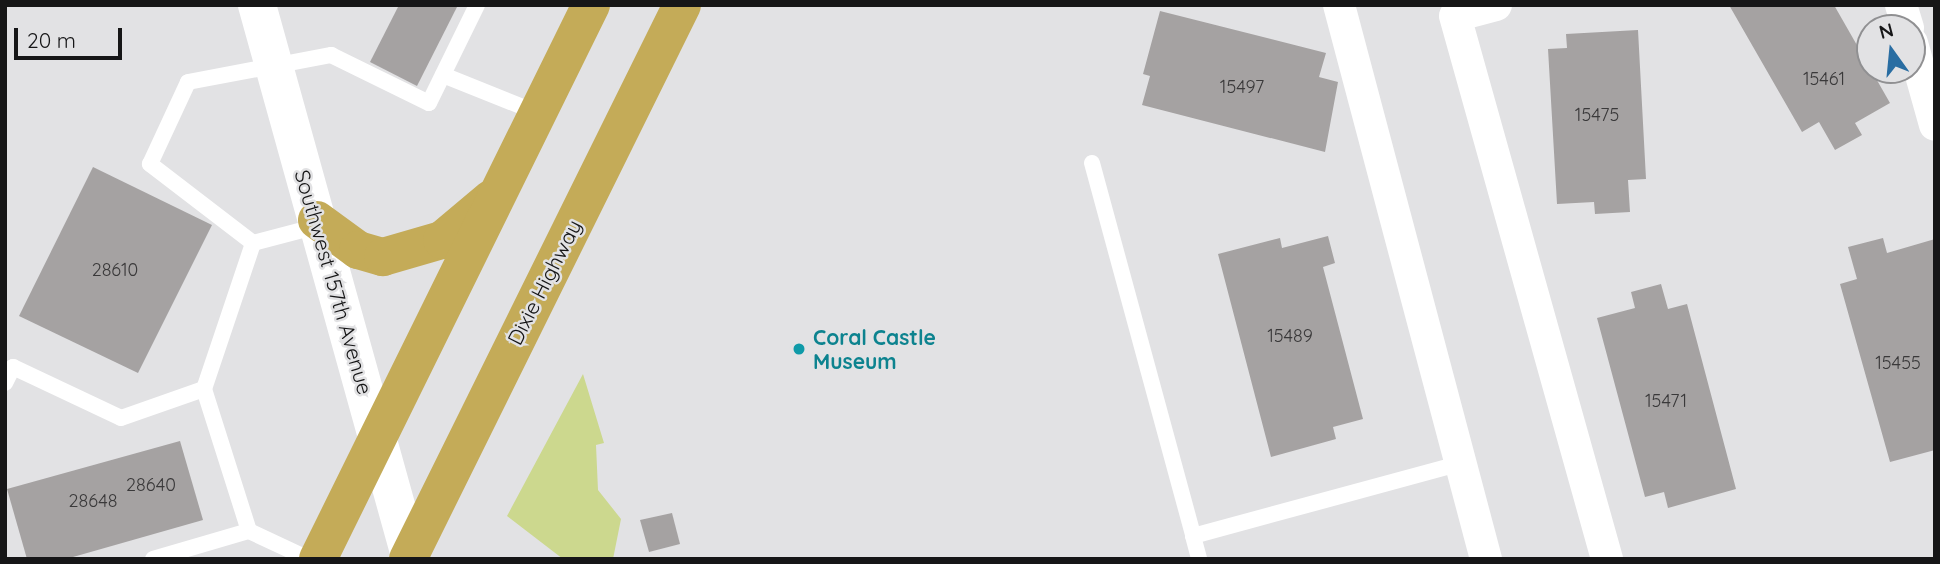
<!DOCTYPE html>
<style>
body{margin:0}
#map{position:relative;width:1940px;height:564px;overflow:hidden;background:#e2e2e4;font-family:Quicksand,sans-serif}
div>[style]{position:absolute}
[style*='--x']{left:calc(var(--x)*1px);top:calc(var(--y)*1px);width:calc(var(--w)*1px);rotate:calc(var(--a)*1deg)}
.green>*{inset:0;background:#ccd88e}
.building>*{inset:0;background:#a5a2a2}
.service>*{height:16px;margin:-8px;padding:0 8px;transform-origin:8px;border-radius:8px;background:#fff}
.minor>*{height:32px;margin:-16px;padding:0 16px;transform-origin:16px;border-radius:16px;background:#fff}
.tertiary>*{height:38px;margin:-19px;padding:0 19px;transform-origin:19px;border-radius:19px;background:#fff}
.trunk>*{height:38px;margin:-19px;padding:0 19px;transform-origin:19px;border-radius:19px;background:#c4ab58}
.dots>*{width:19px;height:19px;translate:-50% -50%;box-sizing:border-box;border:4px solid #e2e2e4;border-radius:50%}
span{translate:-50% -50%;white-space:nowrap;text-align:center;line-height:1.15;-webkit-text-stroke:5px #e2e2e4;paint-order:stroke}
.number-label{font-size:18px;color:#3a393a}
.number-label span{-webkit-text-stroke-width:0}
.street-label{font-size:21px;color:#161617}
.culture-label{font-size:21px;color:#0d838f;font-weight:700}
.left{translate:0 -50%;text-align:left}
.frame{position:absolute;inset:0;border:7px solid #161617;pointer-events:none}
.north{position:absolute;left:1856px;top:14px;width:70px;height:70px;box-sizing:border-box;background:#e2e2e4;border:2px solid #909092;border-radius:50%;rotate:345deg;font-size:19px;font-weight:700;line-height:28px;text-align:center;color:#161617}
.north::after{content:'';display:block;margin:auto;width:24px;height:32px;background:#296da2;clip-path:polygon(50% 0,100% 100%,50% 72%,0 100%)}
.scale{position:absolute;left:14px;top:28px;width:108px;height:32px;box-sizing:border-box;border:4px solid #161617;border-top:0;padding-left:9px;font-size:21px;line-height:24px;white-space:nowrap;color:#161617;-webkit-text-stroke:5px #e2e2e4;paint-order:stroke}
</style>
<div id="map">
<div class="green">
<i style="clip-path:polygon(583px 374px,604px 443px,596px 445px,598px 490px,621px 519px,613px 559px,563px 559px,507px 516px)"></i>
</div>
<div class="building">
<i style="clip-path:polygon(399px 5px,458px 5px,417px 86px,370px 62px)"></i>
<i style="clip-path:polygon(1729px 5px,1834px 5px,1890px 103px,1855px 123px,1862px 135px,1835px 150px,1819px 122px,1802px 132px)"></i>
<i style="clip-path:polygon(1160px 11px,1326px 53px,1319px 77px,1338px 82px,1325px 152px,1142px 105px,1150px 76px,1143px 74px)"></i>
<i style="clip-path:polygon(1638px 30px,1646px 179px,1628px 180px,1630px 212px,1595px 214px,1594px 202px,1557px 204px,1548px 49px,1567px 48px,1566px 34px)"></i>
<i style="clip-path:polygon(93px 167px,212px 225px,138px 373px,19px 316px)"></i>
<i style="clip-path:polygon(1328px 236px,1335px 263px,1323px 267px,1363px 419px,1333px 427px,1336px 439px,1271px 457px,1218px 254px,1280px 238px,1282px 248px)"></i>
<i style="clip-path:polygon(1883px 238px,1887px 253px,1935px 239px,1935px 450px,1890px 462px,1840px 284px,1857px 279px,1848px 247px)"></i>
<i style="clip-path:polygon(1661px 284px,1668px 309px,1687px 304px,1736px 489px,1668px 508px,1664px 492px,1645px 497px,1597px 318px,1635px 308px,1631px 292px)"></i>
<i style="clip-path:polygon(180px 441px,203px 520px,66px 559px,27px 559px,7px 489px)"></i>
<i style="clip-path:polygon(672px 513px,680px 544px,649px 552px,640px 520px)"></i>
</div>
<div class="service">
<i style="--x:443;--y:75;--w:102;--a:21.8"></i>
<i style="--x:1092;--y:163;--w:386;--a:74.8"></i>
<i style="--x:1193;--y:536;--w:278;--a:-15.2"></i>
<i style="--x:253;--y:243;--w:130;--a:-142.5"></i>
<i style="--x:150;--y:164;--w:90;--a:-65.1"></i>
<i style="--x:188;--y:82;--w:146;--a:-10.7"></i>
<i style="--x:331;--y:55;--w:109;--a:26.1"></i>
<i style="--x:429;--y:103;--w:109;--a:-63.9"></i>
<i style="--x:5;--y:383;--w:18;--a:-63"></i>
<i style="--x:13;--y:367;--w:119;--a:25.3"></i>
<i style="--x:121;--y:418;--w:88;--a:-19.3"></i>
<i style="--x:249;--y:531;--w:149;--a:-107.6"></i>
<i style="--x:204;--y:389;--w:154;--a:-71.4"></i>
<i style="--x:253;--y:243;--w:67;--a:-14.7"></i>
<i style="--x:1193;--y:536;--w:24;--a:75"></i>
<i style="--x:153;--y:559;--w:100;--a:-16.3"></i>
<i style="--x:249;--y:531;--w:66;--a:25"></i>
</div>
<div class="minor">
<i style="--x:1339;--y:5;--w:573;--a:75.14"></i>
<i style="--x:1496;--y:5;--w:42;--a:165"></i>
<i style="--x:1455;--y:16;--w:564;--a:74.36"></i>
<i style="--x:1901;--y:5;--w:24;--a:73"></i>
<i style="--x:1912;--y:43;--w:85;--a:74.3"></i>
</div>
<div class="tertiary">
<i style="--x:257;--y:5;--w:575;--a:74.47"></i>
</div>
<div class="trunk">
<i style="--x:317;--y:220;--w:51;--a:36.2"></i>
<i style="--x:358;--y:250;--w:26;--a:16"></i>
<i style="--x:383;--y:257;--w:61;--a:-16.1"></i>
<i style="--x:442;--y:240;--w:64;--a:-39.9"></i>
<i style="--x:318;--y:559;--w:618;--a:-63.77"></i>
<i style="--x:408;--y:559;--w:618;--a:-63.68"></i>
</div>
<div class="dots">
<i style="left:799px;top:349px;background:#0f9aa8"></i>
</div>
<div class="number-label">
<span style="left:1824px;top:79px">15461</span>
<span style="left:1242px;top:87px">15497</span>
<span style="left:1597px;top:115px">15475</span>
<span style="left:115px;top:270px">28610</span>
<span style="left:1290px;top:336px">15489</span>
<span style="left:1898px;top:363px">15455</span>
<span style="left:1666px;top:401px">15471</span>
<span style="left:151px;top:485px">28640</span>
<span style="left:93px;top:501px">28648</span>
</div>
<div class="street-label">
<span style="left:334px;top:282px;rotate:74deg">Southwest 157th Avenue</span>
<span style="left:544px;top:282px;rotate:-63deg">Dixie Highway</span>
</div>
<div class="culture-label">
<span class="left" style="left:813px;top:349px">Coral Castle<br>Museum</span>
</div>
<div class="frame"></div>
<div class="north">N</div>
<div class="scale">20 m</div>
</div>
